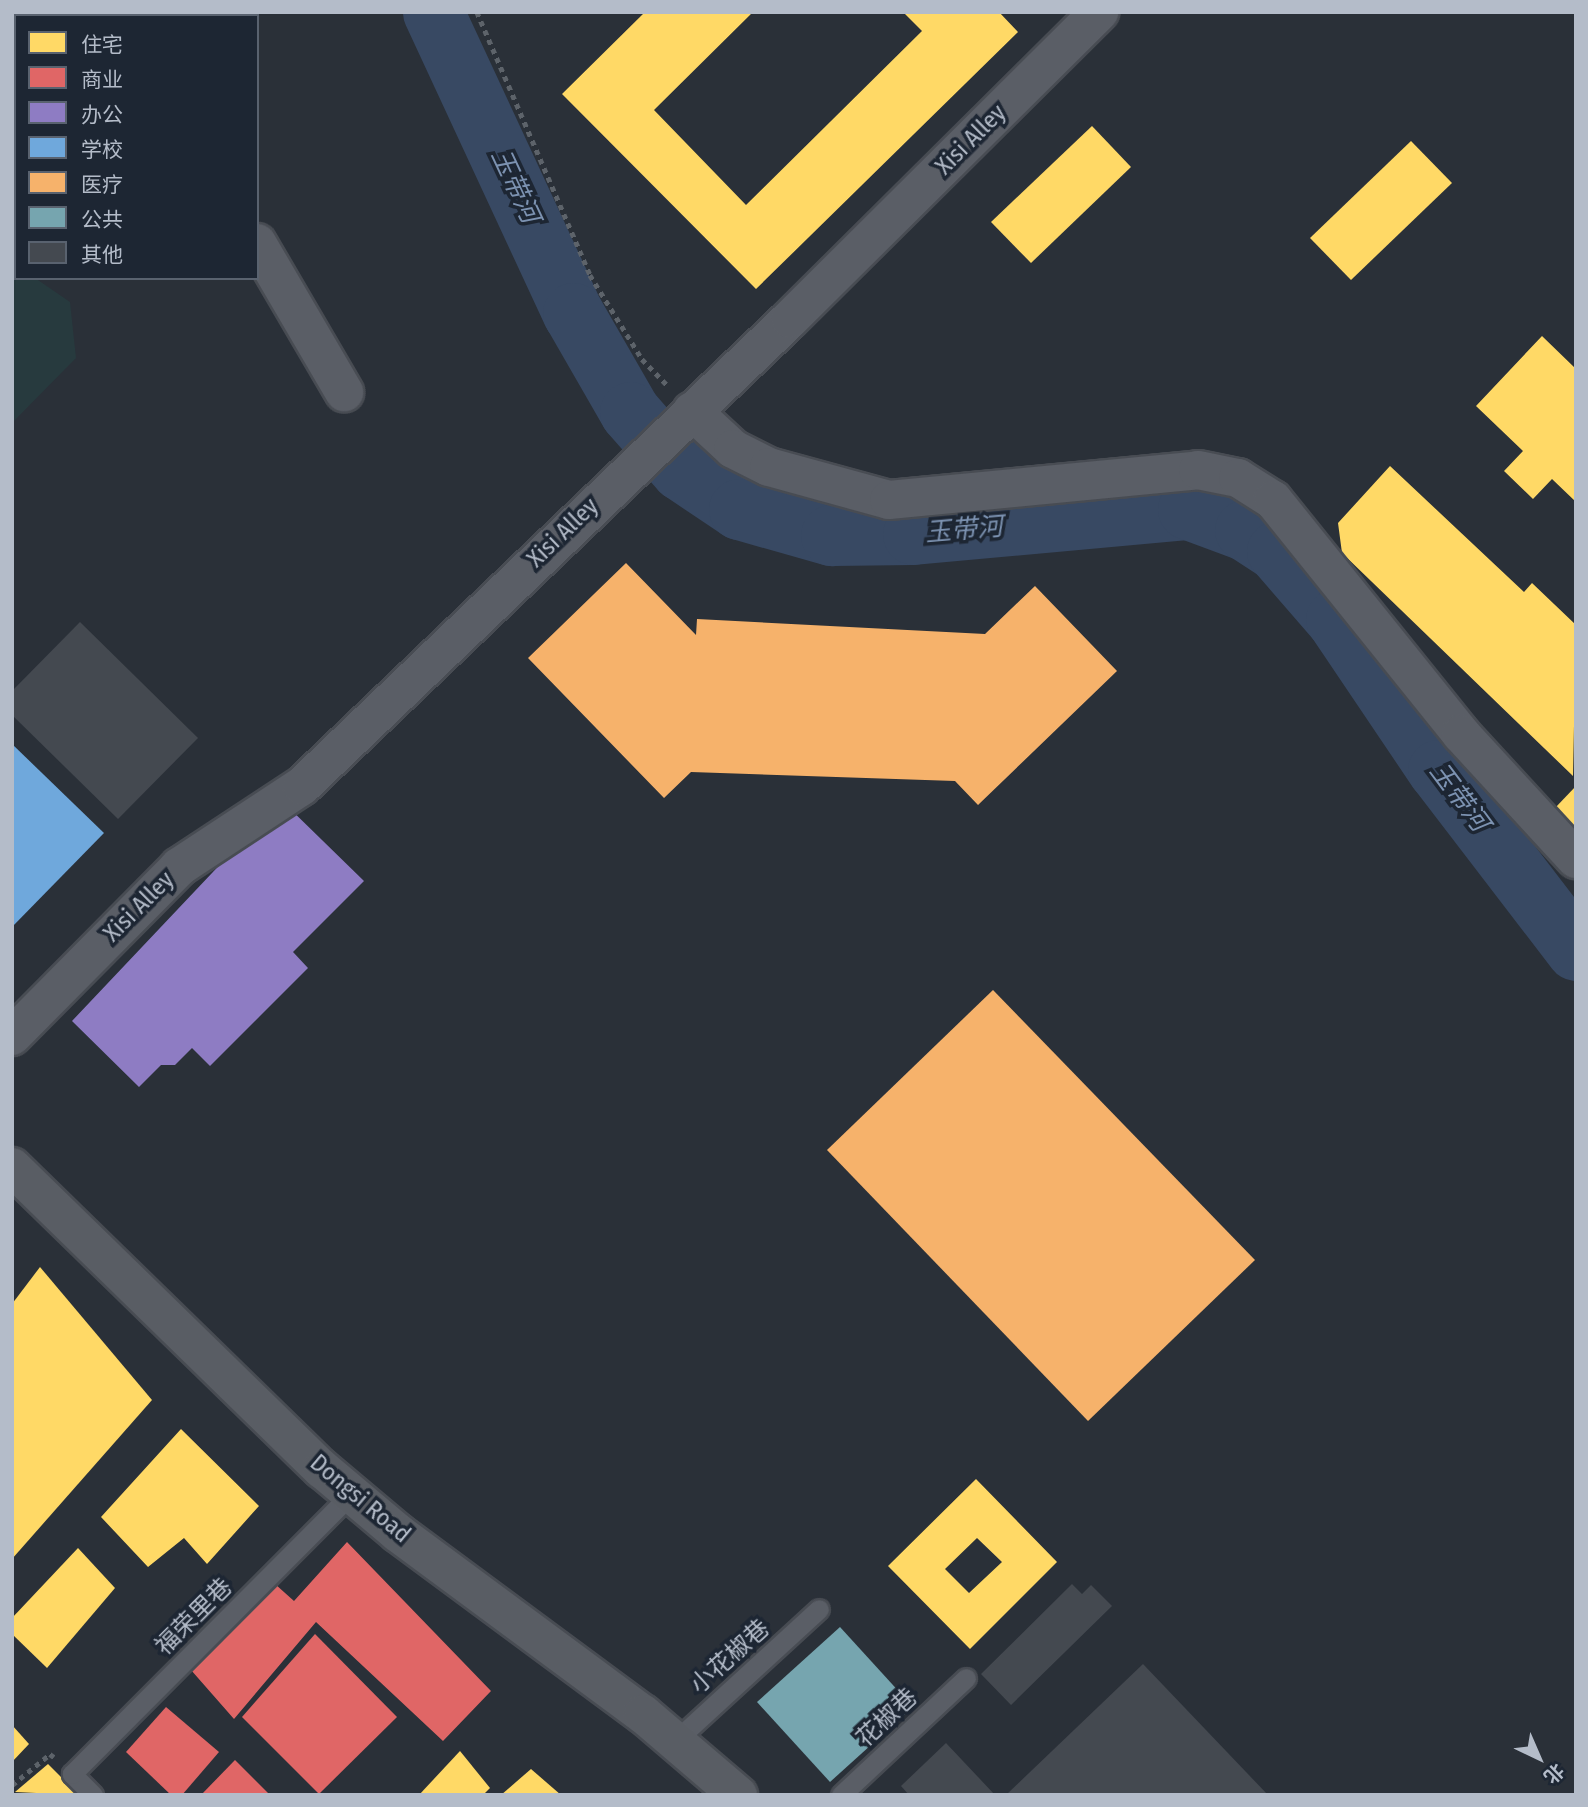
<!DOCTYPE html>
<meta charset="utf-8">
<style>
body{margin:0}
#map{position:relative;width:1588px;height:1807px;overflow:hidden;background:#2a3038;font-family:"Fira Sans Condensed","Noto Sans SC",sans-serif}
div>[style]{position:absolute}
[style*='--x']{left:calc(var(--x)*1px);top:calc(var(--y)*1px);width:calc(var(--w)*1px);rotate:calc(var(--a)*1deg)}
.green>*{inset:0;background:#273a3e}
.homes>*{inset:0;background:#ffd966}
.shops>*{inset:0;background:#e06666}
.offices>*{inset:0;background:#8e7cc3}
.schools>*{inset:0;background:#6fa8dc}
.health>*{inset:0;background:#f6b26b}
.public>*{inset:0;background:#76a5af}
.river>*{height:61px;margin:-30.5px;padding:0 30.5px;transform-origin:30.5px;border-radius:30.5px;background:#384963}
.building>*{inset:0;background:#444950}
.path>*{height:4.5px;margin-top:-2.25px;transform-origin:0;background:repeating-linear-gradient(90deg,#5d636a 0 5px,transparent 0 10px)}
.roads{filter:drop-shadow(2px 0 #484c53) drop-shadow(-2px 0 #484c53) drop-shadow(0 2px #484c53) drop-shadow(0 -2px #484c53)}
.lane>*{height:19px;margin:-9.5px;padding:0 9.5px;transform-origin:9.5px;border-radius:9.5px;background:#5a5e66}
.street>*{height:38px;margin:-19px;padding:0 19px;transform-origin:19px;border-radius:19px;background:#5a5e66}
.secondary>*{height:38px;margin:-19px;padding:0 19px;transform-origin:19px;border-radius:19px;background:#595d64}
span{translate:-50% -50%;white-space:nowrap;text-align:center;line-height:1.15;-webkit-text-stroke:7px #1d2633;paint-order:stroke}
.street-label{font-size:24px;color:#b4bcc9}
.water-label{font-size:26px;color:#7c92b1;font-style:italic}
.frame{position:absolute;inset:0;border:14px solid #b4bcc9;pointer-events:none}
.legend{position:absolute;left:14px;top:14px;width:245px;height:266px;box-sizing:border-box;background:#1d2633;border:2px solid #59626f;margin:0;padding:9px 12px;list-style:none;font-size:21px;color:#b4bcc9}
.legend li{display:flex;align-items:center;gap:14px;height:35px}
.legend b{width:35px;border:2px solid #59626f}
.north{position:absolute;left:1504px;top:1723px;width:70px;height:70px;-webkit-text-stroke:5px #1d2633;paint-order:stroke;rotate:136deg;font-size:19px;font-weight:700;line-height:28px;text-align:center;color:#b4bcc9}
.north::after{content:'';display:block;margin:auto;width:24px;height:32px;background:#b4bcc9;clip-path:polygon(50% 0,100% 100%,50% 72%,0 100%)}
</style>
<div id="map">
<div class="green">
<i style="clip-path:polygon(12px 263px,16px 278px,35px 278px,70px 302px,76px 358px,12px 423px)"></i>
</div>
<div class="homes">
<i style="clip-path:polygon(645px 12px,753px 12px,654px 110px,746px 205px,922px 31px,903px 12px,999px 12px,1018px 32px,756px 289px,562px 94px)"></i>
<i style="clip-path:polygon(1092px 126px,1131px 167px,1031px 263px,991px 222px)"></i>
<i style="clip-path:polygon(1411px 141px,1452px 183px,1351px 280px,1310px 238px)"></i>
<i style="clip-path:polygon(1542px 336px,1576px 369px,1576px 502px,1552px 479px,1533px 499px,1504px 471px,1523px 451px,1476px 406px)"></i>
<i style="clip-path:polygon(1390px 466px,1524px 592px,1532px 583px,1576px 625px,1573px 776px,1342px 553px,1338px 523px)"></i>
<i style="clip-path:polygon(1576px 786px,1576px 828px,1555px 808px)"></i>
<i style="clip-path:polygon(40px 1267px,152px 1400px,12px 1559px,12px 1304px)"></i>
<i style="clip-path:polygon(181px 1429px,259px 1506px,207px 1564px,184px 1538px,148px 1567px,101px 1517px)"></i>
<i style="clip-path:polygon(evenodd,976px 1479px,1057px 1562px,970px 1649px,888px 1566px,976px 1479px,977px 1538px,1002px 1562px,969px 1593px,945px 1569px,977px 1538px)"></i>
<i style="clip-path:polygon(78px 1548px,115px 1588px,47px 1668px,12px 1634px,12px 1618px)"></i>
<i style="clip-path:polygon(12px 1725px,29px 1744px,12px 1762px)"></i>
<i style="clip-path:polygon(460px 1751px,490px 1788px,483px 1795px,419px 1795px)"></i>
<i style="clip-path:polygon(48px 1764px,79px 1795px,15px 1792px)"></i>
<i style="clip-path:polygon(531px 1769px,561px 1795px,501px 1795px)"></i>
</div>
<div class="shops">
<i style="clip-path:polygon(347px 1542px,491px 1691px,443px 1741px,316px 1622px,234px 1719px,191px 1670px,275px 1584px,294px 1601px)"></i>
<i style="clip-path:polygon(315px 1634px,397px 1717px,319px 1794px,242px 1717px)"></i>
<i style="clip-path:polygon(166px 1707px,219px 1752px,182px 1795px,171px 1795px,126px 1752px)"></i>
<i style="clip-path:polygon(235px 1760px,270px 1795px,201px 1795px)"></i>
</div>
<div class="offices">
<i style="clip-path:polygon(281px 800px,364px 881px,293px 952px,308px 968px,210px 1066px,192px 1048px,175px 1065px,161px 1065px,139px 1087px,72px 1021px)"></i>
</div>
<div class="schools">
<i style="clip-path:polygon(12px 744px,104px 833px,12px 927px)"></i>
</div>
<div class="health">
<i style="clip-path:polygon(626px 563px,696px 635px,697px 619px,985px 634px,1035px 586px,1117px 671px,978px 805px,955px 781px,691px 772px,664px 798px,528px 658px)"></i>
<i style="clip-path:polygon(993px 990px,1255px 1260px,1088px 1421px,827px 1150px)"></i>
</div>
<div class="public">
<i style="clip-path:polygon(840px 1627px,913px 1707px,830px 1782px,757px 1702px)"></i>
</div>
<div class="river">
<i style="--x:433;--y:12;--w:332;--a:65.1"></i>
<i style="--x:573;--y:313;--w:114;--a:60.1"></i>
<i style="--x:630;--y:412;--w:77;--a:48.7"></i>
<i style="--x:681;--y:470;--w:70;--a:33.9"></i>
<i style="--x:739;--y:509;--w:96;--a:15.8"></i>
<i style="--x:831;--y:535;--w:82;--a:-0.7"></i>
<i style="--x:913;--y:534;--w:276;--a:-5.2"></i>
<i style="--x:1188;--y:509;--w:61;--a:20.2"></i>
<i style="--x:1245;--y:530;--w:38;--a:33"></i>
<i style="--x:1277;--y:551;--w:90;--a:49.1"></i>
<i style="--x:1336;--y:619;--w:182;--a:56"></i>
<i style="--x:1438;--y:770;--w:227;--a:52.5"></i>
</div>
<div class="building">
<i style="clip-path:polygon(80px 622px,198px 738px,118px 819px,12px 715px,12px 691px)"></i>
<i style="clip-path:polygon(1072px 1584px,1082px 1594px,1091px 1585px,1112px 1606px,1011px 1705px,981px 1674px)"></i>
<i style="clip-path:polygon(1143px 1664px,1268px 1795px,1006px 1795px)"></i>
<i style="clip-path:polygon(946px 1743px,995px 1795px,909px 1795px,901px 1786px)"></i>
</div>
<div class="path">
<i style="--x:477;--y:12;--w:286;--a:66.7"></i>
<i style="--x:590;--y:275;--w:99;--a:58.2"></i>
<i style="--x:642;--y:359;--w:37;--a:46"></i>
<i style="--x:12;--y:1785;--w:49;--a:-39.2"></i>
<i style="--x:50;--y:1754;--w:5;--a:37"></i>
</div>
<div class="roads">
<div class="lane">
<i style="--x:675;--y:1741;--w:195;--a:-42.5"></i>
<i style="--x:93;--y:1795;--w:30;--a:-135"></i>
<i style="--x:72;--y:1774;--w:395;--a:-45.1"></i>
<i style="--x:841;--y:1795;--w:171;--a:-43.1"></i>
</div>
<div class="street">
<i style="--x:126;--y:12;--w:4;--a:63"></i>
<i style="--x:12;--y:157;--w:4;--a:-27"></i>
<i style="--x:257;--y:243;--w:173;--a:59.7"></i>
<i style="--x:692;--y:411;--w:56;--a:42.8"></i>
<i style="--x:733;--y:449;--w:40;--a:26.6"></i>
<i style="--x:769;--y:467;--w:124;--a:15.4"></i>
<i style="--x:889;--y:500;--w:310;--a:-5.5"></i>
<i style="--x:1198;--y:470;--w:41;--a:11.3"></i>
<i style="--x:1238;--y:478;--w:41;--a:32.2"></i>
<i style="--x:1273;--y:500;--w:300;--a:51.2"></i>
<i style="--x:1461;--y:734;--w:170;--a:47.4"></i>
<i style="--x:12;--y:1036;--w:238;--a:-45.3"></i>
<i style="--x:179;--y:867;--w:147;--a:-33.4"></i>
<i style="--x:302;--y:786;--w:675;--a:-43.74"></i>
<i style="--x:790;--y:319;--w:436;--a:-44.8"></i>
</div>
<div class="secondary">
<i style="--x:12;--y:1167;--w:433;--a:44.3"></i>
<i style="--x:322;--y:1469;--w:99;--a:40.1"></i>
<i style="--x:398;--y:1533;--w:305;--a:36.5"></i>
<i style="--x:643;--y:1714;--w:125;--a:40.5"></i>
</div>
</div>
<div class="street-label">
<span style="left:971px;top:140px;rotate:-45deg">Xisi Alley</span>
<span style="left:563px;top:533px;rotate:-44deg">Xisi Alley</span>
<span style="left:139px;top:907px;rotate:-45deg">Xisi Alley</span>
<span style="left:360px;top:1499px;rotate:40deg">Dongsi Road</span>
<span style="left:194px;top:1617px;rotate:-45deg">福荣里巷</span>
<span style="left:730px;top:1657px;rotate:-42deg">小花椒巷</span>
<span style="left:887px;top:1718px;rotate:-43deg">花椒巷</span>
</div>
<div class="water-label">
<span style="left:515px;top:186px;rotate:65deg">玉带河</span>
<span style="left:964px;top:530px;rotate:-5deg">玉带河</span>
<span style="left:1459px;top:797px;rotate:53deg">玉带河</span>
</div>
<div class="frame"></div>
<ul class="legend">
<li><b style="height:19px;background:#ffd966"></b>住宅</li>
<li><b style="height:19px;background:#e06666"></b>商业</li>
<li><b style="height:19px;background:#8e7cc3"></b>办公</li>
<li><b style="height:19px;background:#6fa8dc"></b>学校</li>
<li><b style="height:19px;background:#f6b26b"></b>医疗</li>
<li><b style="height:19px;background:#76a5af"></b>公共</li>
<li><b style="height:19px;background:#444950"></b>其他</li>
</ul>
<div class="north">北</div>
</div>
